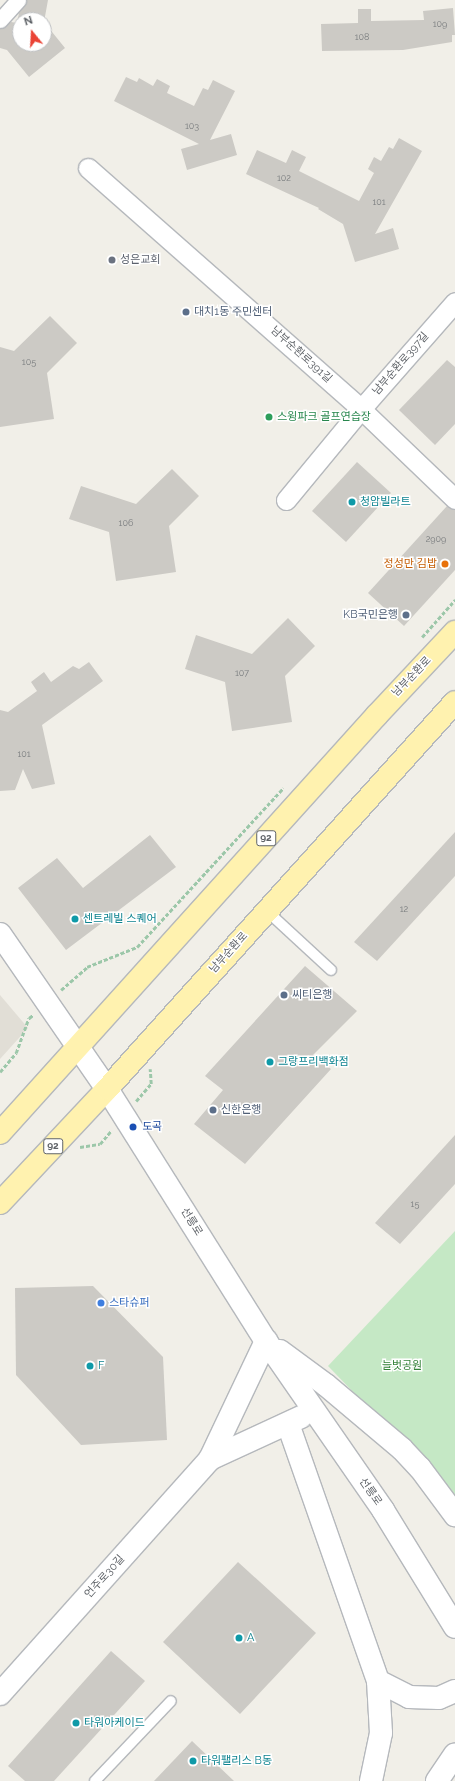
<!DOCTYPE html>
<meta charset="utf-8">
<style>
body{margin:0}
#map{position:relative;width:455px;height:1781px;overflow:hidden;background:#f1efe8;font-family:Raleway,"Noto Sans KR",sans-serif}
div>[style]{position:absolute}
[style*='--x']{left:calc(var(--x)*1px);top:calc(var(--y)*1px);width:calc(var(--w)*1px);rotate:calc(var(--a)*1deg)}
.education>*{inset:0;background:#e1ded6}
.green>*{inset:0;background:#c5e8c5}
.building>*{inset:0;background:#cccac5}
.path>*{height:2.5px;margin-top:-1.25px;transform-origin:0;background:repeating-linear-gradient(90deg,#9cc7a9 0 4px,transparent 0 6px)}
.roads{filter:drop-shadow(1px 0 #b5b8bc) drop-shadow(-1px 0 #b5b8bc) drop-shadow(0 1px #b5b8bc) drop-shadow(0 -1px #b5b8bc)}
.service>*{height:10px;margin:-5px;padding:0 5px;transform-origin:5px;border-radius:5px;background:#fff}
.pedestrian>*{height:15px;margin:-7.5px;padding:0 7.5px;transform-origin:7.5px;border-radius:7.5px;background:#fff}
.minor>*{height:19px;margin:-9.5px;padding:0 9.5px;transform-origin:9.5px;border-radius:9.5px;background:#fff}
.tertiary>*{height:22px;margin:-11px;padding:0 11px;transform-origin:11px;border-radius:11px;background:#fff}
.secondary>*{height:22px;margin:-11px;padding:0 11px;transform-origin:11px;border-radius:11px;background:#fff}
.primary>*{height:22px;margin:-11px;padding:0 11px;transform-origin:11px;border-radius:11px;background:#fff2af}
.dots>*{width:11px;height:11px;translate:-50% -50%;box-sizing:border-box;border:2px solid #fff;border-radius:50%}
span{translate:-50% -50%;white-space:nowrap;text-align:center;line-height:1.15;-webkit-text-stroke:3px #fff;paint-order:stroke}
.number-label{font-size:9px;color:#7a7d7f}
.number-label span{-webkit-text-stroke-width:0}
.shield-label span{padding:1px 3px;background:#fff;border:1px solid;border-radius:3px;-webkit-text-stroke-width:0}
.shield-label{font-size:10px;color:#5f6368;font-weight:700}
.worship-label{font-size:11px;color:#5b616d}
.left{translate:0 -50%;text-align:left}
.service-label{font-size:11px;color:#4e5e75}
.right{translate:-100% -50%;text-align:right}
.street-label{font-size:11px;color:#5f6368}
.leisure-label{font-size:11px;color:#27864d}
.culture-label{font-size:11px;color:#0d838f}
.food-label{font-size:11px;color:#c56008}
.transit-label{font-size:11px;color:#164399}
.shop-label{font-size:11px;color:#366cbe}
.park-label{font-size:11px;color:#348238}
.north{position:absolute;left:12px;top:12px;width:40px;height:40px;box-sizing:border-box;background:#fff;border:1px solid #bfc1c3;border-radius:50%;rotate:342deg;font-size:11px;font-weight:700;line-height:16px;text-align:center;color:#5f6368}
.north::after{content:'';display:block;margin:auto;width:14px;height:18px;background:#ea4335;clip-path:polygon(50% 0,100% 100%,50% 72%,0 100%)}
</style>
<div id="map">
<div class="education">
<i style="clip-path:polygon(0 995px,28px 1028px,0 1059px)"></i>
</div>
<div class="green">
<i style="clip-path:polygon(455px 1231px,455px 1497px,328px 1366px)"></i>
</div>
<div class="building">
<i style="clip-path:polygon(evenodd,27px 0,48px 0,44px 22px,65px 48px,29px 77px,7px 50px,0 48px,0 29px,11px 22px,17px 23px,19px 13px,27px 0,20px 20px,44px 20px,44px 44px,20px 44px,20px 20px)"></i>
<i style="clip-path:polygon(453px 8px,455px 35px,452px 35px,452px 42px,403px 50px,322px 51px,321px 24px,358px 23px,358px 9px,371px 9px,371px 21px,424px 20px,423px 11px)"></i>
<i style="clip-path:polygon(126px 77px,137px 82px,139px 78px,153px 86px,157px 79px,170px 86px,167px 93px,194px 106px,203px 88px,208px 90px,213px 80px,235px 91px,210px 140px,231px 134px,237px 155px,187px 170px,181px 149px,199px 144px,114px 101px)"></i>
<i style="clip-path:polygon(399px 138px,422px 151px,375px 234px,393px 228px,399px 249px,355px 262px,343px 224px,318px 209px,319px 208px,246px 174px,257px 150px,286px 163px,292px 150px,306px 157px,299px 171px,359px 201px,374px 173px,368px 169px,374px 157px,381px 161px,389px 147px,393px 149px)"></i>
<i style="clip-path:polygon(50px 316px,77px 343px,47px 373px,54px 419px,0 427px,0 347px,14px 351px)"></i>
<i style="clip-path:polygon(447px 360px,455px 367px,455px 424px,435px 445px,399px 410px)"></i>
<i style="clip-path:polygon(357px 462px,391px 493px,346px 542px,312px 511px)"></i>
<i style="clip-path:polygon(172px 469px,199px 496px,169px 526px,176px 572px,116px 581px,109px 532px,69px 519px,81px 486px,136px 504px)"></i>
<i style="clip-path:polygon(447px 506px,455px 510px,455px 570px,404px 626px,368px 593px)"></i>
<i style="clip-path:polygon(288px 618px,315px 646px,285px 676px,292px 722px,232px 731px,225px 682px,185px 669px,196px 635px,252px 654px)"></i>
<i style="clip-path:polygon(89px 662px,103px 681px,42px 725px,55px 784px,32px 789px,23px 769px,15px 790px,0 791px,0 710px,8px 712px,37px 691px,31px 682px,44px 672px,51px 682px,73px 666px,79px 669px)"></i>
<i style="clip-path:polygon(455px 832px,455px 876px,377px 961px,354px 942px)"></i>
<i style="clip-path:polygon(150px 835px,176px 867px,66px 950px,18px 888px,57px 858px,83px 888px)"></i>
<i style="clip-path:polygon(305px 966px,357px 1011px,313px 1055px,331px 1069px,245px 1164px,194px 1124px,223px 1090px,205px 1076px)"></i>
<i style="clip-path:polygon(455px 1135px,455px 1184px,400px 1244px,375px 1223px)"></i>
<i style="clip-path:polygon(93px 1286px,163px 1357px,167px 1440px,81px 1445px,16px 1375px,15px 1288px)"></i>
<i style="clip-path:polygon(238px 1562px,316px 1633px,240px 1714px,163px 1642px)"></i>
<i style="clip-path:polygon(111px 1651px,145px 1681px,54px 1781px,25px 1781px,8px 1766px)"></i>
<i style="clip-path:polygon(192px 1741px,234px 1781px,154px 1781px)"></i>
</div>
<div class="path">
<i style="--x:422;--y:637;--w:50;--a:-48.3"></i>
<i style="--x:61;--y:990;--w:35;--a:-41"></i>
<i style="--x:87;--y:967;--w:54;--a:-21.8"></i>
<i style="--x:137;--y:947;--w:216;--a:-47.4"></i>
<i style="--x:0;--y:1072;--w:25;--a:-50"></i>
<i style="--x:16;--y:1053;--w:37;--a:-70"></i>
<i style="--x:29;--y:1018;--w:5;--a:-37"></i>
<i style="--x:136;--y:1101;--w:23;--a:-49"></i>
<i style="--x:151;--y:1084;--w:15;--a:-94"></i>
<i style="--x:80;--y:1147;--w:20;--a:-9"></i>
<i style="--x:100;--y:1144;--w:17;--a:-50"></i>
</div>
<div class="roads">
<div class="service">
<i style="--x:267;--y:911;--w:87;--a:42.7"></i>
<i style="--x:95;--y:1781;--w:110;--a:-46.5"></i>
</div>
<div class="pedestrian">
<i style="--x:0;--y:20;--w:27;--a:-48"></i>
</div>
<div class="minor">
<i style="--x:88;--y:168;--w:364;--a:41.4"></i>
<i style="--x:361;--y:409;--w:130;--a:43.8"></i>
<i style="--x:286;--y:500;--w:118;--a:-50.5"></i>
<i style="--x:361;--y:409;--w:142;--a:-48.7"></i>
</div>
<div class="tertiary">
<i style="--x:107;--y:1089;--w:298;--a:57.8"></i>
<i style="--x:266;--y:1341;--w:206;--a:55.3"></i>
<i style="--x:383;--y:1510;--w:137;--a:58.4"></i>
<i style="--x:280;--y:1351;--w:57;--a:36.5"></i>
<i style="--x:326;--y:1385;--w:99;--a:40.1"></i>
<i style="--x:402;--y:1449;--w:26;--a:47"></i>
<i style="--x:420;--y:1468;--w:59;--a:53.3"></i>
<i style="--x:288;--y:1424;--w:272;--a:70.7"></i>
<i style="--x:378;--y:1681;--w:52;--a:86.7"></i>
<i style="--x:381;--y:1733;--w:49;--a:101.8"></i>
<i style="--x:210;--y:1459;--w:100;--a:-24.8"></i>
<i style="--x:378;--y:1681;--w:35;--a:27"></i>
<i style="--x:409;--y:1697;--w:30;--a:2"></i>
<i style="--x:439;--y:1698;--w:17;--a:-24"></i>
<i style="--x:0;--y:1694;--w:315;--a:-48.2"></i>
<i style="--x:210;--y:1459;--w:131;--a:-64.6"></i>
<i style="--x:437;--y:1781;--w:32;--a:-56"></i>
</div>
<div class="secondary">
<i style="--x:0;--y:934;--w:188;--a:55.4"></i>
</div>
<div class="primary">
<i style="--x:0;--y:1133;--w:563;--a:-47.95"></i>
<i style="--x:377;--y:715;--w:114;--a:-46.8"></i>
<i style="--x:0;--y:1203;--w:156;--a:-46.8"></i>
<i style="--x:107;--y:1089;--w:520;--a:-48.04"></i>
</div>
</div>
<div class="dots">
<i style="left:112px;top:260px;background:#6b7280"></i>
<i style="left:186px;top:312px;background:#5c6f8a"></i>
<i style="left:269px;top:417px;background:#2e9e5b"></i>
<i style="left:352px;top:502px;background:#0f9aa8"></i>
<i style="left:445px;top:564px;background:#e8710a"></i>
<i style="left:406px;top:615px;background:#5c6f8a"></i>
<i style="left:75px;top:919px;background:#0f9aa8"></i>
<i style="left:284px;top:995px;background:#5c6f8a"></i>
<i style="left:270px;top:1062px;background:#0f9aa8"></i>
<i style="left:213px;top:1110px;background:#5c6f8a"></i>
<i style="left:133px;top:1127px;background:#1a4fb4"></i>
<i style="left:101px;top:1303px;background:#3f7fe0"></i>
<i style="left:90px;top:1366px;background:#0f9aa8"></i>
<i style="left:239px;top:1638px;background:#0f9aa8"></i>
<i style="left:76px;top:1723px;background:#0f9aa8"></i>
<i style="left:193px;top:1761px;background:#0f9aa8"></i>
</div>
<div class="number-label">
<span style="left:440px;top:24px">109</span>
<span style="left:362px;top:37px">108</span>
<span style="left:192px;top:126px">103</span>
<span style="left:284px;top:178px">102</span>
<span style="left:379px;top:202px">101</span>
<span style="left:29px;top:362px">105</span>
<span style="left:126px;top:523px">106</span>
<span style="left:436px;top:539px">2909</span>
<span style="left:242px;top:673px">107</span>
<span style="left:24px;top:754px">101</span>
<span style="left:404px;top:909px">12</span>
<span style="left:415px;top:1204px">15</span>
</div>
<div class="shield-label">
<span style="left:266px;top:838px">92</span>
<span style="left:53px;top:1146px">92</span>
</div>
<div class="worship-label">
<span class="left" style="left:120px;top:260px">성은교회</span>
</div>
<div class="service-label">
<span class="left" style="left:194px;top:312px">대치1동 주민센터</span>
<span class="right" style="left:398px;top:615px">KB국민은행</span>
<span class="left" style="left:292px;top:995px">씨티은행</span>
<span class="left" style="left:221px;top:1110px">신한은행</span>
</div>
<div class="street-label">
<span style="left:301px;top:355px;rotate:42deg">남부순환로391길</span>
<span style="left:401px;top:364px;rotate:-49deg">남부순환로397길</span>
<span style="left:412px;top:677px;rotate:-46deg">남부순환로</span>
<span style="left:229px;top:953px;rotate:-48deg">남부순환로</span>
<span style="left:191px;top:1222px;rotate:58deg">선릉로</span>
<span style="left:370px;top:1492px;rotate:55deg">선릉로</span>
<span style="left:105px;top:1577px;rotate:-48deg">언주로30길</span>
</div>
<div class="leisure-label">
<span class="left" style="left:277px;top:417px">스윙파크 골프연습장</span>
</div>
<div class="culture-label">
<span class="left" style="left:360px;top:502px">청암빌라트</span>
<span class="left" style="left:83px;top:919px">센트레빌 스퀘어</span>
<span class="left" style="left:278px;top:1062px">그랑프리백화점</span>
<span class="left" style="left:98px;top:1366px">F</span>
<span class="left" style="left:247px;top:1638px">A</span>
<span class="left" style="left:84px;top:1723px">타워아케이드</span>
<span class="left" style="left:201px;top:1761px">타워팰리스 B동</span>
</div>
<div class="food-label">
<span class="right" style="left:437px;top:564px">정성만 김밥</span>
</div>
<div class="transit-label">
<span class="left" style="left:142px;top:1127px">도곡</span>
</div>
<div class="shop-label">
<span class="left" style="left:109px;top:1303px">스타슈퍼</span>
</div>
<div class="park-label">
<span style="left:402px;top:1366px">늘벗공원</span>
</div>
<div class="north">N</div>
</div>
